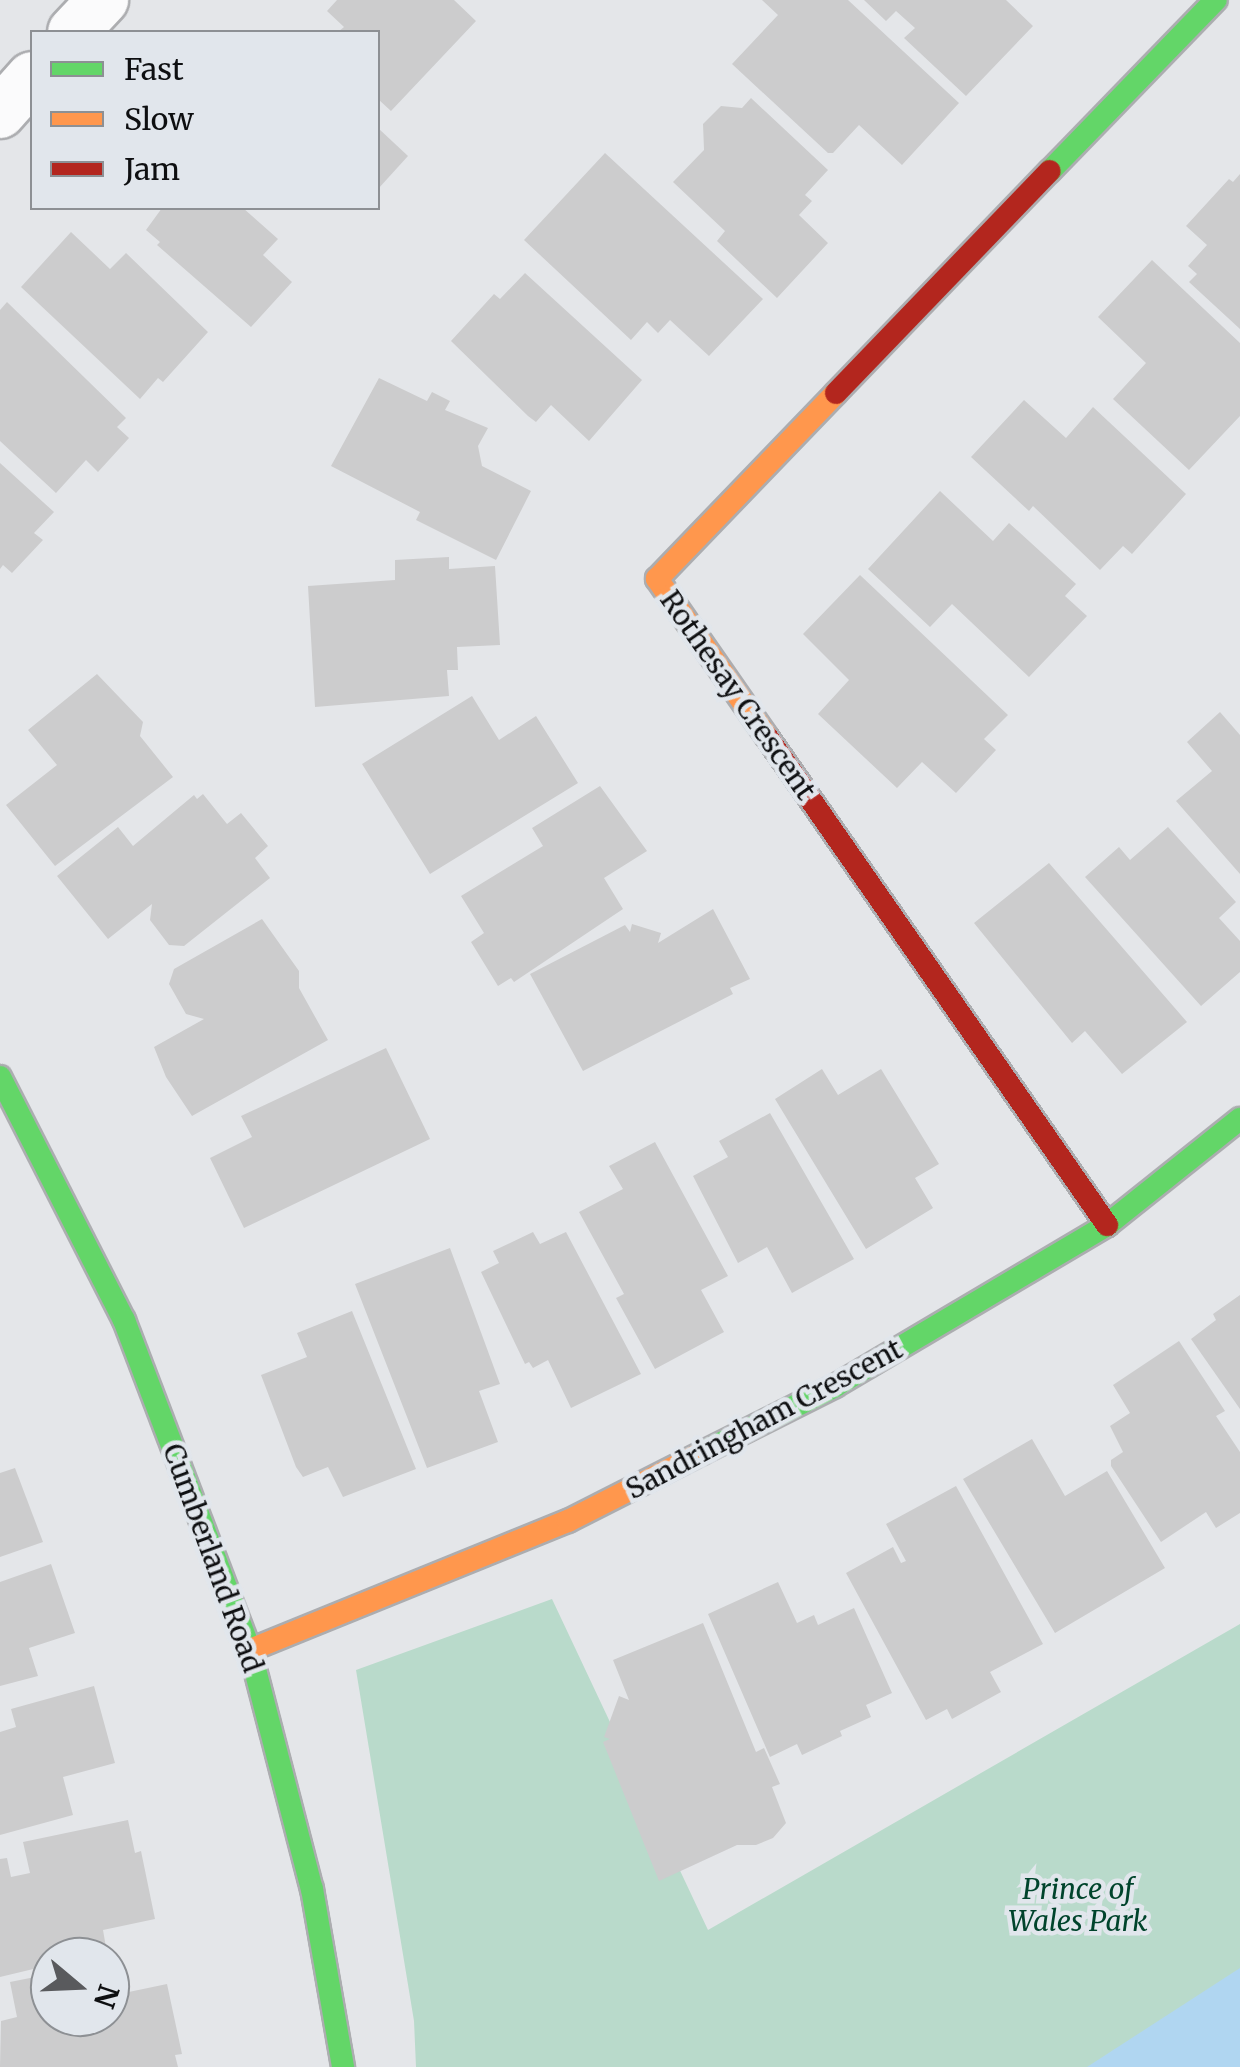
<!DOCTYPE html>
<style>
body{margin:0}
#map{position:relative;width:1240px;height:2067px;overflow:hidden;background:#e4e6e9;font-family:Merriweather,serif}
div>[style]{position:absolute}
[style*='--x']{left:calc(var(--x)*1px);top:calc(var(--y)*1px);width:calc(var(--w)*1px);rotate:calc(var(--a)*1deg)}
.green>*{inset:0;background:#b9dacb}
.water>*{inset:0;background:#b0d6f1}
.building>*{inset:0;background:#cccccd}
.roads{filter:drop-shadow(2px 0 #acadb0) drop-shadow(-2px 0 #acadb0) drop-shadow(0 2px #acadb0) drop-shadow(0 -2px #acadb0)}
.street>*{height:50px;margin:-25px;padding:0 25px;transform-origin:25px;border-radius:25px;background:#fbfbfc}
.fast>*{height:22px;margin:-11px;padding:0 11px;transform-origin:11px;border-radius:11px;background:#63d668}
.slow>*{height:22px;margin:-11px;padding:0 11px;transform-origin:11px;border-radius:11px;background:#ff974d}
.jam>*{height:22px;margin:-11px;padding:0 11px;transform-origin:11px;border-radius:11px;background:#b3261e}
span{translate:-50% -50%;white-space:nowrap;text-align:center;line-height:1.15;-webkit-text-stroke:9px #e1e6ec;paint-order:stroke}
.street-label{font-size:28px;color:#0e0f11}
.park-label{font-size:28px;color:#00442c;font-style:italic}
.legend{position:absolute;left:30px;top:30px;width:350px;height:180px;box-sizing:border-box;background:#e1e6ec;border:2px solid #8d9094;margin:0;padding:12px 18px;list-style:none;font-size:30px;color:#0e0f11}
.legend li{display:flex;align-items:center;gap:20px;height:50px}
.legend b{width:50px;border:2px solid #8d9094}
.north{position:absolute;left:30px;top:1937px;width:100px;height:100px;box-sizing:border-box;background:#e1e6ec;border:2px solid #8d9094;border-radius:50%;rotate:109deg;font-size:28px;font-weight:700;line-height:40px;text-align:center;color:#0e0f11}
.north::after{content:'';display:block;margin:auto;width:35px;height:45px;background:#595a5d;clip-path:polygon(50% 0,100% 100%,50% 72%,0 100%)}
</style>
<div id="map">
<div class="green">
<i style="clip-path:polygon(552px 1599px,708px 1930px,1240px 1624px,1240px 2067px,416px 2067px,414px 2021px,356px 1670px)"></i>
</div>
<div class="water">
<i style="clip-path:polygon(1240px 1968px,1240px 2067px,1087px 2067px)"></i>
</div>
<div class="building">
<i style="clip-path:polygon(337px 0,454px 0,476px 21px,391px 111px,378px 99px,378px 32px,338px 32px,344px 27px,327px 11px)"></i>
<i style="clip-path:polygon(762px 0,848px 0,959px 103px,902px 165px,859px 125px,833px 153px,828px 153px,732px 64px,778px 15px)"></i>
<i style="clip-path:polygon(864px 0,1006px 0,1033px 26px,966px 96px,904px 38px,915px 28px,896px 11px,886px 21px)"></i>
<i style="clip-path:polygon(751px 98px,828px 170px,805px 195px,812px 201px,799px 215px,828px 243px,777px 298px,717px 241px,725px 231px,673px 182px,704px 150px,703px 124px,721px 106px,742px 108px)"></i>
<i style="clip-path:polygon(378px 128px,408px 156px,378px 189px)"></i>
<i style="clip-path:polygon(605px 153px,763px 299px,709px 356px,670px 320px,658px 333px,647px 322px,631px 340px,524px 240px)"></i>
<i style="clip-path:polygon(1240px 174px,1240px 329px,1189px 282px,1197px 274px,1188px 266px,1207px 245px,1186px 226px,1229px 179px,1233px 182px)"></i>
<i style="clip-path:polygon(162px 208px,243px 208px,278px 239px,263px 255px,292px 282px,251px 327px,157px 245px,160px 242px,146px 230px)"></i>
<i style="clip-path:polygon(71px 232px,110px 269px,126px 253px,208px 332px,163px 382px,158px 378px,140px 399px,21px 287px)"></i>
<i style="clip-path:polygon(1152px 260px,1240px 343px,1240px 416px,1189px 470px,1113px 399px,1146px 363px,1098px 317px)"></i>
<i style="clip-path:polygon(525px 273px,642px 380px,589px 441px,551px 405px,536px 422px,528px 416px,451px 341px,494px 294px,500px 299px)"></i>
<i style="clip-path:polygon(7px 302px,126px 418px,117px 427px,129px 438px,98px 472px,86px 460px,56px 493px,0 441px,0 310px)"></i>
<i style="clip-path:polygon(379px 378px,427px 401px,432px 392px,450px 401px,445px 410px,488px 428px,478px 446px,482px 466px,531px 491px,496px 560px,416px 520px,420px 512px,331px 466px)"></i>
<i style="clip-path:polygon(1024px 400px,1066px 438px,1093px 407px,1186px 494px,1132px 554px,1123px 546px,1100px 570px,1033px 506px,1029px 511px,971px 457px)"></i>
<i style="clip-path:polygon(0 463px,54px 512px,34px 533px,43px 540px,12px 573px,3px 565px,0 569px)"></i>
<i style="clip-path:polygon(940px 491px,993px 541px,1009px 523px,1076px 584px,1065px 596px,1087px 616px,1029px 677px,952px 604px,930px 627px,868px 569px)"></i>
<i style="clip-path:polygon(449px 557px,449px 569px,495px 566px,500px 645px,457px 647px,458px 670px,447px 670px,449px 696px,315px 707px,308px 586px,395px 580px,395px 560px)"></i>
<i style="clip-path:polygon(860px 575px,1008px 715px,984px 739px,996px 750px,956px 793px,922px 762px,897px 788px,818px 714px,849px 680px,803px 634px)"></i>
<i style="clip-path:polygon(97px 674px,143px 722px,140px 736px,173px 777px,55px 866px,6px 805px,57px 765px,28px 730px)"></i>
<i style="clip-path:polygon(472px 696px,499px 740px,536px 716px,578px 783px,430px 874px,362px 764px)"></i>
<i style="clip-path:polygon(1220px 712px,1240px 735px,1240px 874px,1176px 801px,1212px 771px,1187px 742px)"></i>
<i style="clip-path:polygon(600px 786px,647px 851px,604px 878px,623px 909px,514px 982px,511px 978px,498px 986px,471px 942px,484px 933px,461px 896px,543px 846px,532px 828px)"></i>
<i style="clip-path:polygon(203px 794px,227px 824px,241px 813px,268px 846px,255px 858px,270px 878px,184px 946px,169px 945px,150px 920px,152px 904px,108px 939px,57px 876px,118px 827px,133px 846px,194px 795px,197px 799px)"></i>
<i style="clip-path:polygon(1168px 827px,1236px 902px,1219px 918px,1240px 941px,1240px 972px,1201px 1006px,1085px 877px,1119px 847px,1130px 860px)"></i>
<i style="clip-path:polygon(1049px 863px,1187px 1022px,1122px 1074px,1085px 1031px,1072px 1043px,974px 923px)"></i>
<i style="clip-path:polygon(713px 909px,750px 979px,730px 988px,733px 994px,583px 1071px,530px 974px,625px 925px,630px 932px,632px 924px,661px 933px,658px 943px)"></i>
<i style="clip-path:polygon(262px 919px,299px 971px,299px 988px,328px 1040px,192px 1116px,166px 1077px,154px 1047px,204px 1019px,186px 1014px,169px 984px,174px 969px)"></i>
<i style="clip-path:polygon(386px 1048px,430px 1139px,244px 1228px,210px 1158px,252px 1137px,241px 1116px)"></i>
<i style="clip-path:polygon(822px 1069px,838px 1095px,881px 1069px,939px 1164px,915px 1178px,933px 1208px,866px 1249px,775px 1099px)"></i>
<i style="clip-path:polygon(770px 1113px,854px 1259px,792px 1293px,767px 1247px,738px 1263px,693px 1176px,728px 1157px,719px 1141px)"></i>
<i style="clip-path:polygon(655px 1142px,728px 1276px,701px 1290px,724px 1332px,655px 1369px,616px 1298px,624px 1294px,579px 1212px,623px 1189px,609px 1166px)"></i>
<i style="clip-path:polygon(533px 1232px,540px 1244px,566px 1232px,641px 1374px,571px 1408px,548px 1360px,533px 1368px,529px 1362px,525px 1364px,481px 1272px,499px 1263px,493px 1251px)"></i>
<i style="clip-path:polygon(450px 1248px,500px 1384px,479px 1391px,498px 1442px,427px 1468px,355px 1284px)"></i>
<i style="clip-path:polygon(1240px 1295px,1240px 1409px,1191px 1339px,1216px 1320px,1213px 1314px)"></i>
<i style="clip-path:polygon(352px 1311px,416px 1469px,343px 1497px,328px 1467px,303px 1477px,296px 1467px,261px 1375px,307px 1357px,297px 1333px)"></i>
<i style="clip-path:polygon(1179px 1341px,1225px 1411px,1216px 1416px,1240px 1452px,1240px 1513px,1216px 1528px,1206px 1512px,1161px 1542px,1111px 1466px,1111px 1460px,1123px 1452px,1110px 1426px,1130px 1413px,1113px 1385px)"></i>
<i style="clip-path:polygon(1032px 1439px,1065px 1496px,1107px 1471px,1165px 1568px,1055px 1633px,963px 1479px)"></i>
<i style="clip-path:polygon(15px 1468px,43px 1542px,0 1557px,0 1473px)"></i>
<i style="clip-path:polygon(956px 1486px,1043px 1644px,990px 1672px,1001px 1692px,952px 1719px,947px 1709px,926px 1720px,846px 1573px,893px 1547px,901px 1563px,906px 1561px,886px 1524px)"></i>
<i style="clip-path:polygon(51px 1564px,75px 1633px,29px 1648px,38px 1676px,0 1686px,0 1582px)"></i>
<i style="clip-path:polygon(778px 1582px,797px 1623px,814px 1615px,818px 1625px,854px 1608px,892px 1693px,866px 1705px,871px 1717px,840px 1731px,842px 1736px,802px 1755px,797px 1744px,770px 1757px,708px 1614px)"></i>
<i style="clip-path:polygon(703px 1623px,756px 1752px,764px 1748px,780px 1784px,772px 1787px,786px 1823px,773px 1838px,756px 1845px,737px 1845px,659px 1881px,603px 1742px,610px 1739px,604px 1737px,619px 1696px,629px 1700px,613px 1660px)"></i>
<i style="clip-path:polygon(94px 1686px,115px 1763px,63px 1777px,73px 1815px,0 1835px,0 1732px,16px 1727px,11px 1709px)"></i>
<i style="clip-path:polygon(128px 1820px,135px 1853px,141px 1851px,155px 1919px,103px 1930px,107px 1953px,50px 1957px,50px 1965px,0 1977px,0 1859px,7px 1858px,11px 1877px,30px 1873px,23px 1842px)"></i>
<i style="clip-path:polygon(116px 1960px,124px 1993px,167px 1984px,182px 2054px,175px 2055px,178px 2067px,0 2067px,1px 2021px,17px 2017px,10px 1982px,50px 1974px,50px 2017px,110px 2017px,110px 1961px)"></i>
</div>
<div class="roads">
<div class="street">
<i style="--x:73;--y:32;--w:44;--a:-46.8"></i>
<i style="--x:0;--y:113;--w:48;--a:-48.4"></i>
</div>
<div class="fast">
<i style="--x:1050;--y:171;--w:238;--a:-45.9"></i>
<i style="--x:0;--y:1077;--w:273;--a:63"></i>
<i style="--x:124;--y:1320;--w:353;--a:69.1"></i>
<i style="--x:250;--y:1650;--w:247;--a:75.5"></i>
<i style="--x:312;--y:1889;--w:181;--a:80.1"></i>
<i style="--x:702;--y:1453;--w:149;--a:-26.7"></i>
<i style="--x:835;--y:1386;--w:316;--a:-30.6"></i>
<i style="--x:1107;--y:1225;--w:170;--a:-38.6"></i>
</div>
<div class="slow">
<i style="--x:767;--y:737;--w:193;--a:-124.8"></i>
<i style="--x:657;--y:579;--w:258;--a:-46.1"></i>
<i style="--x:250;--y:1650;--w:343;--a:-22.1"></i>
<i style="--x:568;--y:1521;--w:150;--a:-26.9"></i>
</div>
<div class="jam">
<i style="--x:836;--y:393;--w:308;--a:-46.1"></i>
<i style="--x:767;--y:737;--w:595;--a:55.13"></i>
</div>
</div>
<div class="street-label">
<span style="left:738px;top:695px;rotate:55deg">Rothesay Crescent</span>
<span style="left:764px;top:1419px;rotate:-28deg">Sandringham Crescent</span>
<span style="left:213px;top:1558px;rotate:70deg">Cumberland Road</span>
</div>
<div class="park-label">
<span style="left:1078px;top:1905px">Prince of<br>Wales Park</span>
</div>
<ul class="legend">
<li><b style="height:12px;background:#63d668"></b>Fast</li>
<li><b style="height:12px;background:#ff974d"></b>Slow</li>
<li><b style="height:12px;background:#b3261e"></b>Jam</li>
</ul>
<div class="north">N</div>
</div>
